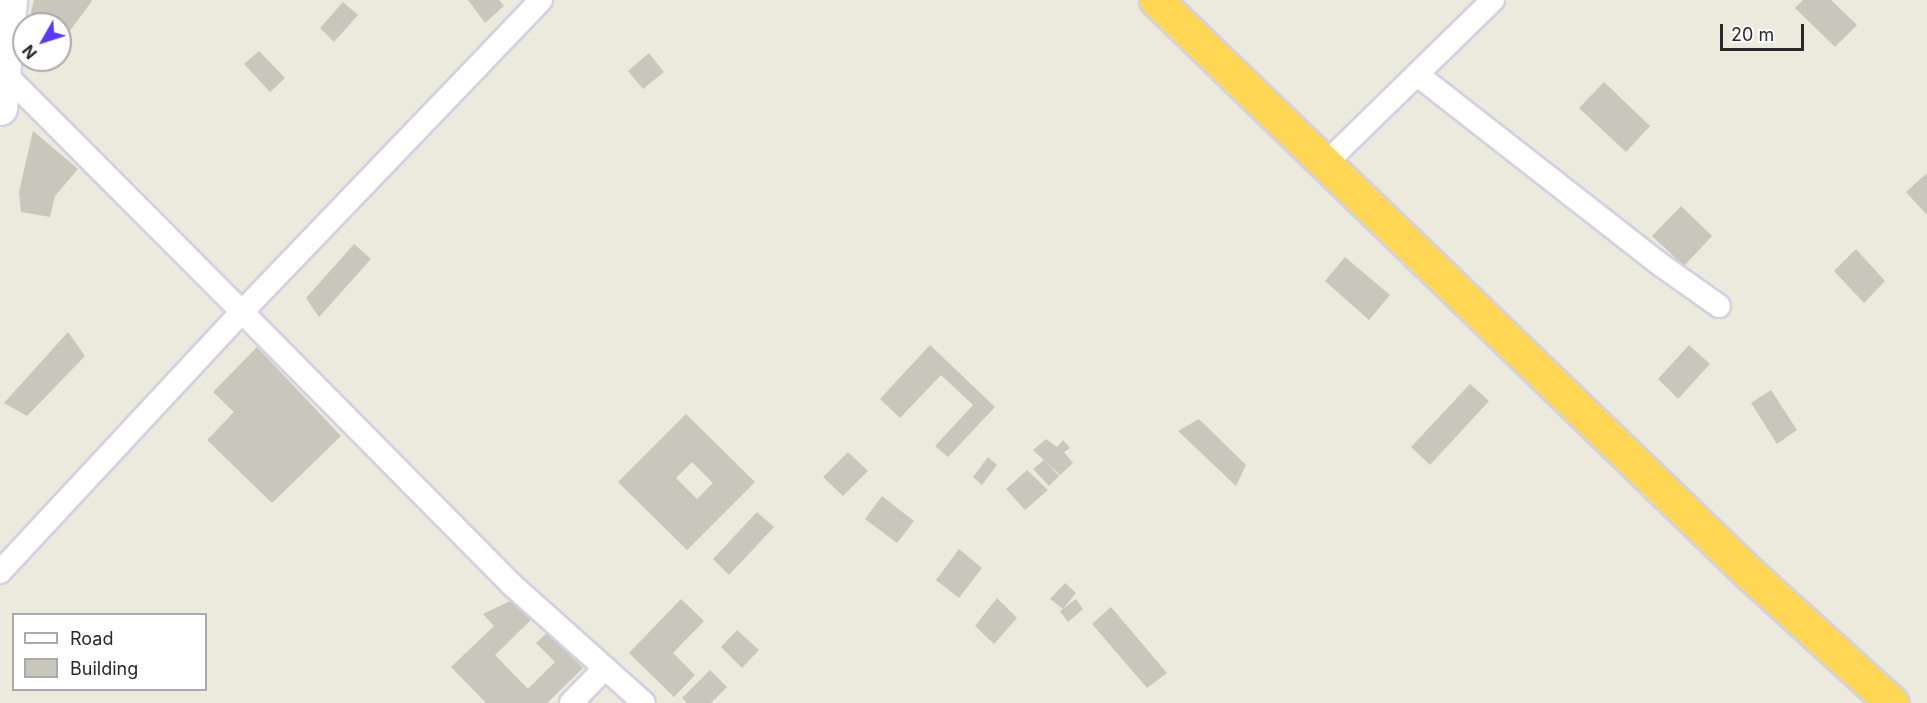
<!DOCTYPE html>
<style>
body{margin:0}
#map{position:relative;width:1927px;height:703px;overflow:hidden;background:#eceadc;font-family:Inter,sans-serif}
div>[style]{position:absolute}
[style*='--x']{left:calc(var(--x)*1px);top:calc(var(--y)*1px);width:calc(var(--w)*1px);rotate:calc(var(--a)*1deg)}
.building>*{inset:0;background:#c7c7bb}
.roads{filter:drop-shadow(2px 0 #d3d1e3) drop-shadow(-2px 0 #d3d1e3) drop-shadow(0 2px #d3d1e3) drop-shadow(0 -2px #d3d1e3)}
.street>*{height:22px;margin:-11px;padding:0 11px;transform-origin:11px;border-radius:11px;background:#fff}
.secondary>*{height:33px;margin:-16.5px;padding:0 16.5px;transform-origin:16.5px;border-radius:16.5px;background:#fff}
.highway>*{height:33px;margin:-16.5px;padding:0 16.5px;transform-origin:16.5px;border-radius:16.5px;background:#ffd754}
span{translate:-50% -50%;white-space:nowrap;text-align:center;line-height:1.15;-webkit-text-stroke:5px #fff;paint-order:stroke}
.legend{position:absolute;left:12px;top:613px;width:195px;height:78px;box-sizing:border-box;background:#fff;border:2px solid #aaa;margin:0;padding:8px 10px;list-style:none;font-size:18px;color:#2a2a2a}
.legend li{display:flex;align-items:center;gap:12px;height:30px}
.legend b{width:30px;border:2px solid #aaa}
.north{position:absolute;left:12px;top:12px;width:60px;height:60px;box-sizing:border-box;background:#fff;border:2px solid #aaa;border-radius:50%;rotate:231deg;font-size:16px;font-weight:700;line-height:24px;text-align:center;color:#2a2a2a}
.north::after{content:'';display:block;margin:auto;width:21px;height:27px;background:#563afb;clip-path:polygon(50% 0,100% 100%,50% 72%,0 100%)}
.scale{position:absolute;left:1720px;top:24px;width:84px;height:27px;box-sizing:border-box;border:3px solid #2a2a2a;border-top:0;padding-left:8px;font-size:18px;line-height:21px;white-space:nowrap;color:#2a2a2a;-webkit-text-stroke:4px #fff;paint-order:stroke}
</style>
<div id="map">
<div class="building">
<i style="clip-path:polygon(34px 0,90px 0,92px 1px,60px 44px,60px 24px,28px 24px)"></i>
<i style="clip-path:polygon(468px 0,499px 0,504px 6px,485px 23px)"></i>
<i style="clip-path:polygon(1803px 0,1831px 0,1857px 25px,1835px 47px,1795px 8px)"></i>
<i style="clip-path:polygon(343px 2px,358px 15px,334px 42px,320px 28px)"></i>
<i style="clip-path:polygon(259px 51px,285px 78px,270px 92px,244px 64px)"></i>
<i style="clip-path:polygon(649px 53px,664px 72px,643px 89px,628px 71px)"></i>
<i style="clip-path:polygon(1604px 82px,1650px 126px,1626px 152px,1579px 108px)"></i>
<i style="clip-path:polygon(33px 131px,78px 169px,55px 196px,50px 217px,21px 212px,19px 192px)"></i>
<i style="clip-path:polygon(1927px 173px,1927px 215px,1906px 192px)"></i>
<i style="clip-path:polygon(1681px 206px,1712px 236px,1684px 266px,1652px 236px)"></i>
<i style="clip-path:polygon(354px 244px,371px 259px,319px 317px,306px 298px)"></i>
<i style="clip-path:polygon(1856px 249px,1885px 281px,1864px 303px,1834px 271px)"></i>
<i style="clip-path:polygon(1345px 257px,1390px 295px,1369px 320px,1325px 281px)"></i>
<i style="clip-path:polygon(68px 332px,85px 356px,27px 416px,4px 403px)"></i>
<i style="clip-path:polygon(930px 345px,995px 407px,948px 457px,935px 446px,973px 405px,941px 375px,900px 418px,880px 399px)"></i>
<i style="clip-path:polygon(1689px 345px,1710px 364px,1678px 399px,1658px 379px)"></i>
<i style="clip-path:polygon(257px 347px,341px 436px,272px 503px,207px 440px,234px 412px,213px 392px)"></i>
<i style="clip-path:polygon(1470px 384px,1489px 401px,1430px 465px,1411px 447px)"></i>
<i style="clip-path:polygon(1771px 390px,1797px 430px,1777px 444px,1751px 403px)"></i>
<i style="clip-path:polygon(evenodd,686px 414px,755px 482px,687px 550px,618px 482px,686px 414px,692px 462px,713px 483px,697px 499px,676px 478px,692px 462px)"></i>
<i style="clip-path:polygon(1199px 419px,1246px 465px,1236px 486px,1178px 431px)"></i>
<i style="clip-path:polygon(1046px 439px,1057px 447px,1063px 440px,1070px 448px,1064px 452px,1073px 463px,1060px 475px,1033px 450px)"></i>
<i style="clip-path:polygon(848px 452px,868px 471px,843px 496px,823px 477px)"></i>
<i style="clip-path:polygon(988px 457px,997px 465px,982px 485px,973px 477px)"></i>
<i style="clip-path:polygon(1044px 460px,1059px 476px,1049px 486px,1033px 469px)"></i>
<i style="clip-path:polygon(1027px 470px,1048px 490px,1025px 510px,1006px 489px)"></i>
<i style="clip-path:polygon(882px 496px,914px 521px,897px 543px,865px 519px)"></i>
<i style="clip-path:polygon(757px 512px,774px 527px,729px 575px,713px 559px)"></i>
<i style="clip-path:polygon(959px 549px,982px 568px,959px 598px,936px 580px)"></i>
<i style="clip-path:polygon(1065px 583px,1076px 593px,1063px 609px,1050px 599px)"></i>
<i style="clip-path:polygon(516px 598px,534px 617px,495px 655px,528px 689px,555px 662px,536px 643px,548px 632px,583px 668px,547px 703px,486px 703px,451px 667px,494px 626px,483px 614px)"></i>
<i style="clip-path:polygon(997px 598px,1017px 618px,994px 644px,975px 626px)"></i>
<i style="clip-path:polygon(681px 599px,704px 621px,673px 653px,695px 675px,674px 697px,629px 653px)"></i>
<i style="clip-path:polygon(1076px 599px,1083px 609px,1068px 622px,1060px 611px)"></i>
<i style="clip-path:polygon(1111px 607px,1167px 673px,1147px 688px,1092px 624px)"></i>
<i style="clip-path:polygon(737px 630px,759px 650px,742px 668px,721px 647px)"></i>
<i style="clip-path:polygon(710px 670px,727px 687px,711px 703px,687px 703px,682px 698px)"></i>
</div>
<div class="roads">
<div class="street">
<i style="--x:6;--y:75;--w:334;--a:45.1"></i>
<i style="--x:242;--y:312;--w:432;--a:-46.2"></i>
<i style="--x:1419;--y:76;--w:307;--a:38"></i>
<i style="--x:1661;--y:265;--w:71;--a:35.3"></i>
<i style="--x:1327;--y:162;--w:232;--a:-44.3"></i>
<i style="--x:0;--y:572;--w:355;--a:-47.1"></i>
<i style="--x:242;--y:312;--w:383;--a:45.3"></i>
<i style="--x:511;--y:584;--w:178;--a:41.8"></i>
<i style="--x:571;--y:703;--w:49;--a:-45.8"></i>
</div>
<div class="secondary">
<i style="--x:0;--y:108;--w:108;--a:-84.7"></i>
</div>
<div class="highway">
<i style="--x:1156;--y:0;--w:825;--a:44.02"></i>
<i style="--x:1749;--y:573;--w:193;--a:42.3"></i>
</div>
</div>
<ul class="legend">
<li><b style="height:8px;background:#fff"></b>Road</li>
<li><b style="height:16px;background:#c7c7bb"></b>Building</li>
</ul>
<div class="north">N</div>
<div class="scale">20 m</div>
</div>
